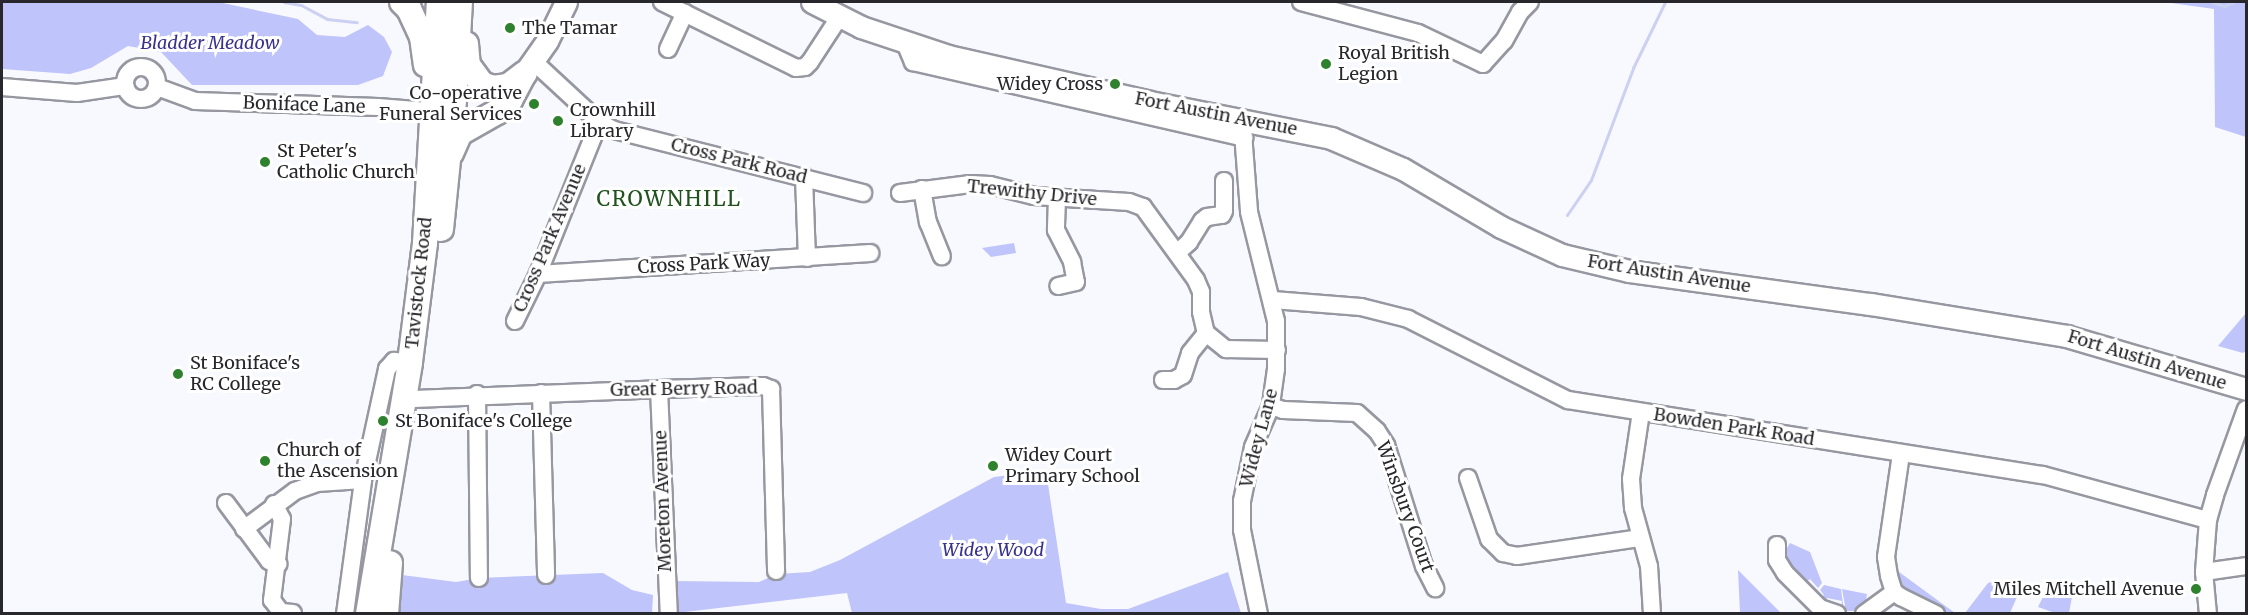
<!DOCTYPE html>
<style>
body{margin:0}
#map{position:relative;width:2248px;height:615px;overflow:hidden;background:#f8f9ff;font-family:Merriweather,serif}
div>[style]{position:absolute}
[style*='--x']{left:calc(var(--x)*1px);top:calc(var(--y)*1px);width:calc(var(--w)*1px);rotate:calc(var(--a)*1deg)}
.green>*{inset:0;background:#bfc4fb}
.stream>*{height:3px;margin:-1.5px;padding:0 1.5px;transform-origin:1.5px;border-radius:1.5px;background:#ccd0f1}
.roads{filter:drop-shadow(2px 0 #9697a0) drop-shadow(-2px 0 #9697a0) drop-shadow(0 2px #9697a0) drop-shadow(0 -2px #9697a0)}
.minor>*{height:16px;margin:-8px;padding:0 8px;transform-origin:8px;border-radius:8px;background:#fff}
.minor>.ring{margin:-8px;padding:0;box-sizing:content-box;background:none;border:16px solid #fff;border-radius:50%}
.major>*{height:21px;margin:-10.5px;padding:0 10.5px;transform-origin:10.5px;border-radius:10.5px;background:#fff}
.highway>*{height:24px;margin:-12px;padding:0 12px;transform-origin:12px;border-radius:12px;background:#fff}
.dots>*{width:16px;height:16px;translate:-50% -50%;box-sizing:border-box;border:3px solid #fff;border-radius:50%}
span{translate:-50% -50%;white-space:nowrap;text-align:center;line-height:1.15;-webkit-text-stroke:6px #fff;paint-order:stroke}
.poi-label{font-size:18px;color:#28282c}
.left{translate:0 -50%;text-align:left}
.right{translate:-100% -50%;text-align:right}
.park-label{font-size:18px;color:#38328d;font-style:italic}
.street-label{font-size:18px;color:#28282c}
.quarter-label{font-size:21px;color:#20531e;letter-spacing:1.5px}
.frame{position:absolute;inset:0;border:3px solid #28282c;pointer-events:none}
</style>
<div id="map">
<div class="green">
<i style="clip-path:polygon(2px 2px,218px 2px,298px 19px,317px 35px,345px 37px,368px 25px,384px 37px,392px 52px,383px 76px,358px 85px,192px 85px,161px 52px,128px 46px,91px 68px,70px 74px,2px 69px)"></i>
<i style="clip-path:polygon(2164px 2px,2246px 2px,2246px 137px,2215px 127px,2214px 9px)"></i>
<i style="clip-path:polygon(1014px 243px,1016px 253px,991px 257px,982px 248px)"></i>
<i style="clip-path:polygon(2246px 313px,2246px 351px,2243px 353px,2218px 346px)"></i>
<i style="clip-path:polygon(1046px 471px,1066px 603px,1101px 609px,1128px 609px,1228px 572px,1241px 613px,852px 613px,847px 593px,676px 613px,673px 581px,759px 582px,777px 574px,810px 572px,840px 560px,994px 477px)"></i>
<i style="clip-path:polygon(1790px 543px,1810px 552px,1822px 583px,1818px 588px,1810px 579px,1803px 585px,1787px 568px,1784px 553px)"></i>
<i style="clip-path:polygon(1895px 569px,1955px 613px,1946px 613px,1904px 595px)"></i>
<i style="clip-path:polygon(1738px 570px,1781px 613px,1740px 613px)"></i>
<i style="clip-path:polygon(603px 573px,632px 590px,653px 595px,652px 613px,393px 614px,402px 575px,456px 582px,479px 578px)"></i>
<i style="clip-path:polygon(1992px 582px,2017px 597px,2010px 613px,1965px 613px,1988px 583px)"></i>
<i style="clip-path:polygon(1824px 585px,1841px 589px,1844px 611px,1841px 610px,1842px 601px,1827px 598px,1824px 606px,1817px 601px,1824px 595px,1820px 590px)"></i>
<i style="clip-path:polygon(2048px 587px,2072px 597px,2069px 613px,2055px 613px,2038px 607px)"></i>
<i style="clip-path:polygon(1842px 589px,1867px 594px,1865px 608px,1857px 611px,1846px 611px)"></i>
</div>
<div class="stream">
<i style="--x:284;--y:2;--w:17;--a:10"></i>
<i style="--x:301;--y:5;--w:30;--a:28"></i>
<i style="--x:327;--y:19;--w:30;--a:6"></i>
<i style="--x:2212;--y:2;--w:13;--a:18"></i>
<i style="--x:2224;--y:6;--w:11;--a:-22"></i>
<i style="--x:1567;--y:215;--w:42;--a:-55.6"></i>
<i style="--x:1591;--y:180;--w:120;--a:-69.4"></i>
<i style="--x:1633;--y:68;--w:73;--a:-64.1"></i>
</div>
<div class="roads">
<div class="minor">
<i style="--x:662;--y:2;--w:149;--a:26.2"></i>
<i style="--x:796;--y:68;--w:9;--a:-6"></i>
<i style="--x:805;--y:67;--w:7;--a:-45"></i>
<i style="--x:810;--y:62;--w:55;--a:-56.9"></i>
<i style="--x:1301;--y:2;--w:121;--a:14.8"></i>
<i style="--x:1418;--y:33;--w:72;--a:25.5"></i>
<i style="--x:1483;--y:64;--w:31;--a:-48"></i>
<i style="--x:1504;--y:41;--w:33;--a:-61"></i>
<i style="--x:1520;--y:12;--w:14;--a:-45"></i>
<i style="--x:905;--y:43;--w:21;--a:67"></i>
<i style="--x:913;--y:62;--w:340;--a:12.9"></i>
<i style="--x:668;--y:49;--w:40;--a:-65"></i>
<i style="--x:533;--y:61;--w:90;--a:42.7"></i>
<i style="--x:599;--y:122;--w:17;--a:28"></i>
<i style="--x:614;--y:130;--w:257;--a:14.2"></i>
<i class="ring" style="left:125px;top:67px;width:16px;height:16px"></i>
<i style="--x:2;--y:87;--w:75;--a:4.6"></i>
<i style="--x:77;--y:93;--w:49;--a:-8.3"></i>
<i style="--x:157;--y:87;--w:40;--a:20.2"></i>
<i style="--x:195;--y:101;--w:183;--a:1.9"></i>
<i style="--x:378;--y:107;--w:63;--a:4.5"></i>
<i style="--x:1242;--y:120;--w:92;--a:85.6"></i>
<i style="--x:1249;--y:212;--w:112;--a:76.1"></i>
<i style="--x:1276;--y:321;--w:48;--a:90"></i>
<i style="--x:1276;--y:369;--w:37;--a:98"></i>
<i style="--x:1271;--y:406;--w:45;--a:113.7"></i>
<i style="--x:1253;--y:447;--w:55;--a:101.5"></i>
<i style="--x:1242;--y:501;--w:29;--a:90"></i>
<i style="--x:1242;--y:530;--w:86;--a:78.6"></i>
<i style="--x:804;--y:177;--w:81;--a:87.9"></i>
<i style="--x:922;--y:189;--w:34;--a:80"></i>
<i style="--x:928;--y:222;--w:37;--a:68"></i>
<i style="--x:900;--y:193;--w:71;--a:-7.3"></i>
<i style="--x:970;--y:184;--w:20;--a:3"></i>
<i style="--x:990;--y:185;--w:45;--a:14"></i>
<i style="--x:1034;--y:196;--w:95;--a:3.6"></i>
<i style="--x:1129;--y:202;--w:15;--a:20"></i>
<i style="--x:1143;--y:207;--w:90;--a:54"></i>
<i style="--x:1196;--y:280;--w:13;--a:67"></i>
<i style="--x:1201;--y:292;--w:20;--a:90"></i>
<i style="--x:1201;--y:312;--w:22;--a:77"></i>
<i style="--x:1206;--y:333;--w:26;--a:39"></i>
<i style="--x:1226;--y:349;--w:51;--a:1.1"></i>
<i style="--x:1057;--y:198;--w:32;--a:92"></i>
<i style="--x:1056;--y:230;--w:36;--a:63"></i>
<i style="--x:1072;--y:262;--w:20;--a:79"></i>
<i style="--x:1076;--y:282;--w:18;--a:167"></i>
<i style="--x:1178;--y:252;--w:15;--a:-42"></i>
<i style="--x:1189;--y:242;--w:25;--a:-58"></i>
<i style="--x:1202;--y:221;--w:6;--a:-39"></i>
<i style="--x:1207;--y:217;--w:15;--a:-8"></i>
<i style="--x:1222;--y:215;--w:4;--a:-63"></i>
<i style="--x:1224;--y:211;--w:30;--a:-90"></i>
<i style="--x:538;--y:274;--w:333;--a:-3.6"></i>
<i style="--x:1273;--y:300;--w:88;--a:4.5"></i>
<i style="--x:1361;--y:307;--w:49;--a:14.3"></i>
<i style="--x:1408;--y:319;--w:179;--a:26.9"></i>
<i style="--x:1568;--y:400;--w:481;--a:9"></i>
<i style="--x:2043;--y:475;--w:171;--a:15.3"></i>
<i style="--x:515;--y:321;--w:52;--a:-63.9"></i>
<i style="--x:538;--y:274;--w:164;--a:-68.1"></i>
<i style="--x:1163;--y:380;--w:11;--a:0"></i>
<i style="--x:1174;--y:380;--w:10;--a:-29"></i>
<i style="--x:1183;--y:375;--w:23;--a:-72"></i>
<i style="--x:1190;--y:353;--w:26;--a:-51"></i>
<i style="--x:659;--y:389;--w:225;--a:87.5"></i>
<i style="--x:541;--y:393;--w:182;--a:88.4"></i>
<i style="--x:477;--y:394;--w:184;--a:89.4"></i>
<i style="--x:414;--y:399;--w:245;--a:-2.3"></i>
<i style="--x:659;--y:389;--w:104;--a:-1.7"></i>
<i style="--x:763;--y:386;--w:9;--a:21"></i>
<i style="--x:771;--y:389;--w:182;--a:88.4"></i>
<i style="--x:1271;--y:406;--w:13;--a:18"></i>
<i style="--x:1283;--y:410;--w:74;--a:2.3"></i>
<i style="--x:1357;--y:413;--w:27;--a:42"></i>
<i style="--x:1377;--y:431;--w:17;--a:57"></i>
<i style="--x:1386;--y:445;--w:127;--a:72.6"></i>
<i style="--x:1424;--y:566;--w:25;--a:63"></i>
<i style="--x:1641;--y:412;--w:68;--a:98.5"></i>
<i style="--x:1631;--y:479;--w:29;--a:86"></i>
<i style="--x:1633;--y:508;--w:60;--a:74.6"></i>
<i style="--x:1649;--y:566;--w:48;--a:86.4"></i>
<i style="--x:1901;--y:454;--w:104;--a:98.3"></i>
<i style="--x:1886;--y:557;--w:19;--a:81"></i>
<i style="--x:1889;--y:576;--w:17;--a:73"></i>
<i style="--x:1894;--y:592;--w:9;--a:36"></i>
<i style="--x:1901;--y:597;--w:39;--a:26"></i>
<i style="--x:1468;--y:478;--w:65;--a:71"></i>
<i style="--x:1489;--y:539;--w:20;--a:45"></i>
<i style="--x:1503;--y:553;--w:14;--a:12"></i>
<i style="--x:1517;--y:556;--w:125;--a:-8.3"></i>
<i style="--x:226;--y:503;--w:72;--a:53.4"></i>
<i style="--x:269;--y:561;--w:10;--a:17"></i>
<i style="--x:274;--y:504;--w:17;--a:62"></i>
<i style="--x:282;--y:519;--w:82;--a:97"></i>
<i style="--x:272;--y:600;--w:15;--a:53"></i>
<i style="--x:281;--y:612;--w:12;--a:5"></i>
<i style="--x:244;--y:529;--w:64;--a:-36.7"></i>
<i style="--x:295;--y:491;--w:23;--a:-20"></i>
<i style="--x:317;--y:483;--w:46;--a:-3.7"></i>
<i style="--x:1777;--y:545;--w:15;--a:90"></i>
<i style="--x:1777;--y:560;--w:15;--a:58"></i>
<i style="--x:1785;--y:573;--w:49;--a:45"></i>
<i style="--x:1820;--y:608;--w:18;--a:19"></i>
<i style="--x:2204;--y:572;--w:42;--a:-8.1"></i>
<i style="--x:345;--y:614;--w:135;--a:-82.3"></i>
<i style="--x:363;--y:480;--w:114;--a:-77.8"></i>
<i style="--x:387;--y:369;--w:11;--a:-49"></i>
<i style="--x:394;--y:361;--w:16;--a:4"></i>
<i style="--x:1864;--y:614;--w:37;--a:-36"></i>
<i style="--x:2208;--y:614;--w:42;--a:-95.4"></i>
<i style="--x:2204;--y:572;--w:52;--a:-85.6"></i>
<i style="--x:2208;--y:520;--w:26;--a:-74"></i>
<i style="--x:2215;--y:495;--w:91;--a:-70.2"></i>
</div>
<div class="major">
<i style="--x:812;--y:2;--w:55;--a:27"></i>
<i style="--x:861;--y:27;--w:92;--a:18.4"></i>
<i style="--x:948;--y:56;--w:207;--a:12.8"></i>
<i style="--x:1150;--y:102;--w:185;--a:11.2"></i>
<i style="--x:1331;--y:138;--w:78;--a:23.3"></i>
<i style="--x:1403;--y:169;--w:114;--a:30.6"></i>
<i style="--x:1501;--y:227;--w:67;--a:24.7"></i>
<i style="--x:1562;--y:255;--w:69;--a:13.4"></i>
<i style="--x:1629;--y:271;--w:244;--a:7.8"></i>
<i style="--x:1871;--y:304;--w:198;--a:9.3"></i>
<i style="--x:2066;--y:336;--w:188;--a:16.4"></i>
<i style="--x:528;--y:68;--w:33;--a:-55"></i>
<i style="--x:547;--y:41;--w:43;--a:-64"></i>
</div>
<div class="highway">
<i style="--x:402;--y:2;--w:10;--a:45"></i>
<i style="--x:409;--y:9;--w:31;--a:65"></i>
<i style="--x:422;--y:37;--w:28;--a:82"></i>
<i style="--x:466;--y:44;--w:21;--a:85"></i>
<i style="--x:468;--y:65;--w:24;--a:54"></i>
<i style="--x:482;--y:84;--w:12;--a:20"></i>
<i style="--x:493;--y:88;--w:15;--a:-8"></i>
<i style="--x:508;--y:86;--w:21;--a:-37"></i>
<i style="--x:451;--y:153;--w:22;--a:-66"></i>
<i style="--x:460;--y:133;--w:43;--a:-29.6"></i>
<i style="--x:497;--y:112;--w:18;--a:-43"></i>
<i style="--x:510;--y:100;--w:27;--a:-62"></i>
<i style="--x:441;--y:229;--w:139;--a:-84.2"></i>
<i style="--x:455;--y:91;--w:89;--a:-86.8"></i>
<i style="--x:368;--y:614;--w:255;--a:-80.5"></i>
<i style="--x:410;--y:362;--w:120;--a:-82.8"></i>
<i style="--x:425;--y:243;--w:241;--a:-86.7"></i>
<i style="--x:386;--y:614;--w:51;--a:-85.5"></i>
</div>
</div>
<div class="dots">
<i style="left:510px;top:28px;background:#2e812d"></i>
<i style="left:1326px;top:64px;background:#2e812d"></i>
<i style="left:1115px;top:84px;background:#2e812d"></i>
<i style="left:534px;top:104px;background:#2e812d"></i>
<i style="left:558px;top:121px;background:#2e812d"></i>
<i style="left:265px;top:162px;background:#2e812d"></i>
<i style="left:178px;top:374px;background:#2e812d"></i>
<i style="left:383px;top:421px;background:#2e812d"></i>
<i style="left:265px;top:461px;background:#2e812d"></i>
<i style="left:993px;top:466px;background:#2e812d"></i>
<i style="left:2196px;top:589px;background:#2e812d"></i>
</div>
<div class="poi-label">
<span class="left" style="left:522px;top:28px">The Tamar</span>
<span class="left" style="left:1338px;top:64px">Royal British<br>Legion</span>
<span class="right" style="left:1103px;top:84px">Widey Cross</span>
<span class="right" style="left:522px;top:104px">Co-operative<br>Funeral Services</span>
<span class="left" style="left:570px;top:121px">Crownhill<br>Library</span>
<span class="left" style="left:277px;top:162px">St Peter's<br>Catholic Church</span>
<span class="left" style="left:190px;top:374px">St Boniface's<br>RC College</span>
<span class="left" style="left:395px;top:421px">St Boniface's College</span>
<span class="left" style="left:277px;top:461px">Church of<br>the Ascension</span>
<span class="left" style="left:1005px;top:466px">Widey Court<br>Primary School</span>
<span class="right" style="left:2184px;top:589px">Miles Mitchell Avenue</span>
</div>
<div class="park-label">
<span style="left:210px;top:43px">Bladder Meadow</span>
<span style="left:993px;top:550px">Widey Wood</span>
</div>
<div class="street-label">
<span style="left:304px;top:105px;rotate:2deg">Boniface Lane</span>
<span style="left:1216px;top:114px;rotate:11deg">Fort Austin Avenue</span>
<span style="left:739px;top:161px;rotate:14deg">Cross Park Road</span>
<span style="left:1032px;top:193px;rotate:6deg">Trewithy Drive</span>
<span style="left:550px;top:238px;rotate:-67deg">Cross Park Avenue</span>
<span style="left:704px;top:264px;rotate:-3deg">Cross Park Way</span>
<span style="left:1669px;top:274px;rotate:9deg">Fort Austin Avenue</span>
<span style="left:419px;top:283px;rotate:-84deg">Tavistock Road</span>
<span style="left:2147px;top:360px;rotate:17deg">Fort Austin Avenue</span>
<span style="left:684px;top:389px;rotate:-1deg">Great Berry Road</span>
<span style="left:1734px;top:427px;rotate:9deg">Bowden Park Road</span>
<span style="left:1259px;top:438px;rotate:-75deg">Widey Lane</span>
<span style="left:663px;top:501px;rotate:-92deg">Moreton Avenue</span>
<span style="left:1405px;top:507px;rotate:70deg">Winsbury Court</span>
</div>
<div class="quarter-label">
<span style="left:669px;top:199px">CROWNHILL</span>
</div>
<div class="frame"></div>
</div>
